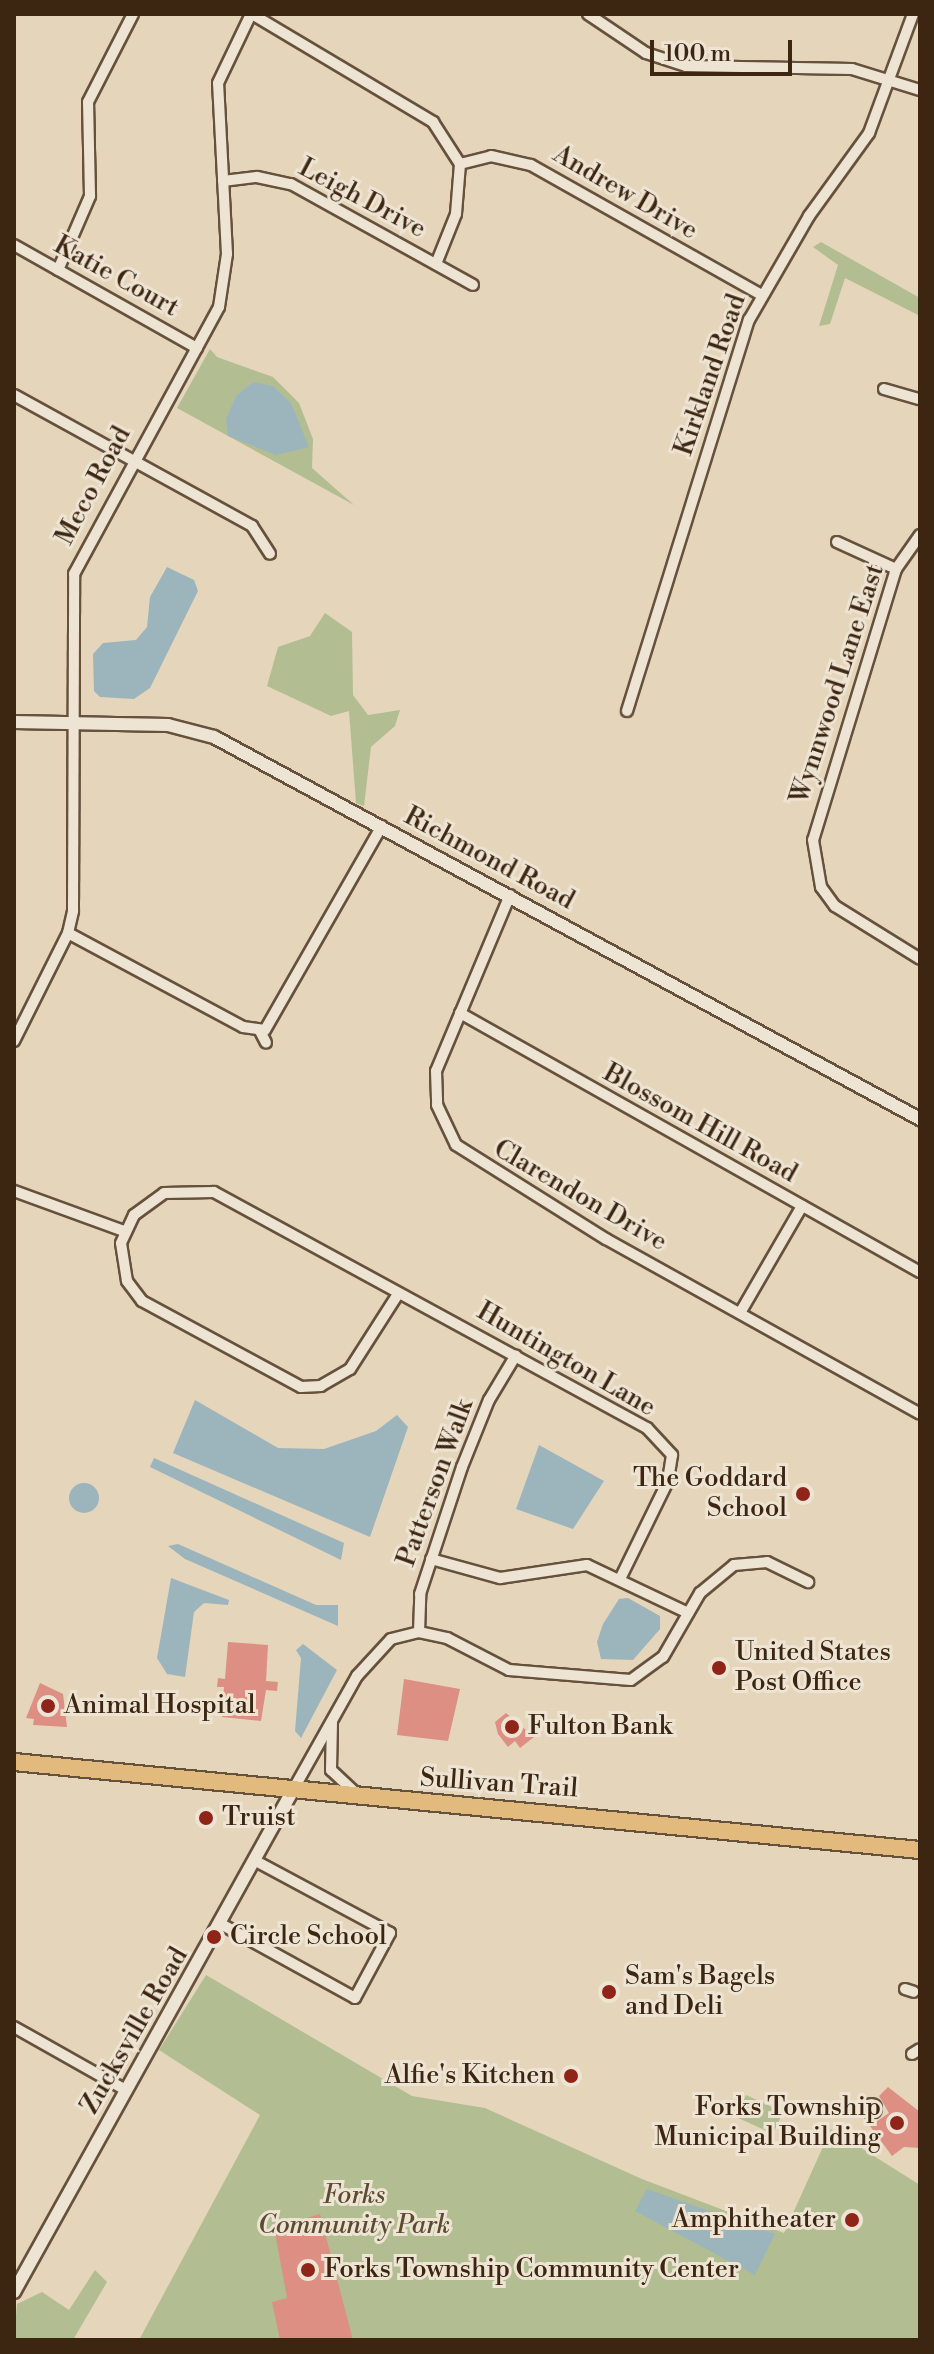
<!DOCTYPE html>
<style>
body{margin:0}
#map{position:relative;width:934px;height:2354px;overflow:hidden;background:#e5d5bb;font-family:"Libre Bodoni",serif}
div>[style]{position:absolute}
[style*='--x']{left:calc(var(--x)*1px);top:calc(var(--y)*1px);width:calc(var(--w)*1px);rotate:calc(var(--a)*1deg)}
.green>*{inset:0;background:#b2be92}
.water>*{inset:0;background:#9cb5bc}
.round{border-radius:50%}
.building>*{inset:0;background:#dc8f82}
.roads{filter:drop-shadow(2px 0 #66513c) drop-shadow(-2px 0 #66513c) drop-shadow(0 2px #66513c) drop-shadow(0 -2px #66513c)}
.pedestrian>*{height:7px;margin:-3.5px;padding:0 3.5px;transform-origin:3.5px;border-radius:3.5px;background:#eee4d3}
.pedestrian>.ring{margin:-3.5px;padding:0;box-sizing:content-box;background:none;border:7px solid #eee4d3;border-radius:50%}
.minor>*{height:10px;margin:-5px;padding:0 5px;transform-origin:5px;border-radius:5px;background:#eee4d3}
.tertiary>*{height:12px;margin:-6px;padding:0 6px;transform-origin:6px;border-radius:6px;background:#eee4d3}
.primary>*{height:16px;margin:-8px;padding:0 8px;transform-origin:8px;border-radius:8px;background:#e2ba7e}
.dots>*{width:22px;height:22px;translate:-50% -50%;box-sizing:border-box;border:4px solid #eee4d3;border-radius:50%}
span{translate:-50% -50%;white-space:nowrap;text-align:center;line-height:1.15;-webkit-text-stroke:6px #eee4d3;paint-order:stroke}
.street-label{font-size:26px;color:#3c2511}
.poi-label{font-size:26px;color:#3c2511}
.right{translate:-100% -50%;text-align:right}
.left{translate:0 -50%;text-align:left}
.park-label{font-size:26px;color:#5a4b31;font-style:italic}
.frame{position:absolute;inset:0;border:16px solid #3c2511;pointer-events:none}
.scale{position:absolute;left:650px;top:40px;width:142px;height:36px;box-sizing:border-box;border:4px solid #3c2511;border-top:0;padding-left:10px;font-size:24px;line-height:28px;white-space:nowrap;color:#3c2511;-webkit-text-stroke:6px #eee4d3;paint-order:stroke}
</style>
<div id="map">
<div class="green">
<i style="clip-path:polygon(821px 242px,920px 298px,920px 316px,845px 278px,830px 324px,819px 326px,838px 265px,813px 247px)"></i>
<i style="clip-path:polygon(210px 349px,217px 357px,273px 377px,299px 403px,313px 439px,312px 468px,354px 505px,177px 408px)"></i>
<i style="clip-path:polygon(325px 613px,352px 632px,353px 695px,368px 715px,400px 710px,395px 726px,371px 747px,364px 806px,356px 803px,349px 711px,331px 716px,267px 686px,278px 647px,310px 636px)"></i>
<i style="clip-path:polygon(206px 1975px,412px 2096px,485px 2108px,642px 2179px,784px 2233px,831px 2129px,920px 2185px,920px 2340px,139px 2340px,260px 2115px,159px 2050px)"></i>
<i style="clip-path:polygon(746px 2095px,783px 2112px,773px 2134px,736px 2117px)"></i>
<i style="clip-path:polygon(95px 2270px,107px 2282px,73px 2340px,14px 2340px,17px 2304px,42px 2292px,69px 2310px)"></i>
</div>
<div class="water">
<i style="clip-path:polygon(253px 382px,273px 386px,291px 403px,309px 447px,276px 455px,228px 436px,226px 419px,236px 396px)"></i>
<i style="clip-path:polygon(167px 567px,194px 580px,198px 591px,150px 688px,134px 699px,100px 697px,94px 691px,93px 654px,103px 643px,136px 640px,147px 627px,150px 597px)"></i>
<i style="clip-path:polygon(195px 1400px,278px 1448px,324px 1449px,376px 1431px,397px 1415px,408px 1427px,370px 1537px,173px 1453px)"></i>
<i style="clip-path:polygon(539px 1445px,604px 1481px,573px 1529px,516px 1509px)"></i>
<i style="clip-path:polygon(154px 1458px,344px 1543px,341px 1560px,150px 1467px)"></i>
<i class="round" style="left:69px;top:1483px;width:30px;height:30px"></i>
<i style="clip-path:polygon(178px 1544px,316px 1605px,338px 1605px,338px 1626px,185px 1559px,168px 1546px)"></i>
<i style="clip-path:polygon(171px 1578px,229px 1600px,228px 1605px,204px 1603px,194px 1612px,185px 1677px,167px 1674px,157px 1658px)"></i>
<i style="clip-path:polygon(628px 1598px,660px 1616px,660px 1629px,633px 1660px,601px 1659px,597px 1642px,603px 1624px,619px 1599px)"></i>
<i style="clip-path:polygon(303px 1644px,337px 1670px,301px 1738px,295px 1731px,301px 1658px,296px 1650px)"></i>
<i style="clip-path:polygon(647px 2189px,775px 2234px,755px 2275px,635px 2211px)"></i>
</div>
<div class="building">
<i style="clip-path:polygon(228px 1642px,268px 1645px,266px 1681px,278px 1682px,277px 1691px,266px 1690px,261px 1721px,222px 1717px,224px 1687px,217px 1687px,218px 1678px,225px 1679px)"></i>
<i style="clip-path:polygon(404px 1679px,460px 1689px,448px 1741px,397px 1735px)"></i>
<i style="clip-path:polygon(40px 1683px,63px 1694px,67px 1727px,33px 1725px,34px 1719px,26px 1718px)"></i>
<i style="clip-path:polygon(506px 1713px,534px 1737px,520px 1748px,515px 1741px,508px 1747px,498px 1734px,495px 1722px)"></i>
<i style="clip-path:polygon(888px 2087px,920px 2112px,920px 2148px,904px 2147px,892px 2156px,870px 2126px,889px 2113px,879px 2096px)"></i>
<i style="clip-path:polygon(320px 2214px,353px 2340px,280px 2340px,272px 2302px,287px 2298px,274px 2227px)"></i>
</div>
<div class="roads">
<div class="pedestrian">
<i class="ring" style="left:865px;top:2102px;width:5px;height:5px"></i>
</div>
<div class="minor">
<i style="--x:252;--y:14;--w:211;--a:30.8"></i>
<i style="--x:433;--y:122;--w:50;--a:57.3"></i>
<i style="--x:460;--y:164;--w:50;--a:94.6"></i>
<i style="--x:456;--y:214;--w:54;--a:111.8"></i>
<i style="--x:588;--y:14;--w:70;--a:33.9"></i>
<i style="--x:646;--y:53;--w:42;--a:18"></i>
<i style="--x:686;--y:66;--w:166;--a:1"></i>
<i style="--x:852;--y:69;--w:71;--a:17.2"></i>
<i style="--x:460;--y:164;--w:32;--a:-14"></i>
<i style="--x:491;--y:156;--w:41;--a:12.7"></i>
<i style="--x:531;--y:165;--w:265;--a:29.4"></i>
<i style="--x:223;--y:181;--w:34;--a:-7"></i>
<i style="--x:257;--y:177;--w:35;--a:12"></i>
<i style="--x:291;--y:184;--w:208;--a:29"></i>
<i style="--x:14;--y:245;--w:210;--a:29.4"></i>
<i style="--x:58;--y:270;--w:81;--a:-66.6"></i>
<i style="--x:90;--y:196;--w:94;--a:-91.2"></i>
<i style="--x:88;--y:102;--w:99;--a:-62.9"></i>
<i style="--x:884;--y:389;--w:37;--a:16"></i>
<i style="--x:14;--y:395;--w:272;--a:28.8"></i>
<i style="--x:252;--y:526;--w:33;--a:57"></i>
<i style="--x:920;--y:535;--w:42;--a:125.2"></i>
<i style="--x:896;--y:569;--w:283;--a:107"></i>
<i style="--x:813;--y:840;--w:48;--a:80.3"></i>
<i style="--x:821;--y:887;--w:24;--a:54"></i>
<i style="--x:835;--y:906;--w:100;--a:31.9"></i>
<i style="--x:837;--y:542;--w:65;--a:24.6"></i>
<i style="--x:627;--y:711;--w:410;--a:-72.7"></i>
<i style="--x:749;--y:320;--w:120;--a:-60"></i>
<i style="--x:809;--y:216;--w:102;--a:-54.1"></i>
<i style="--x:869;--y:133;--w:127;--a:-69.7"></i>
<i style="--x:510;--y:895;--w:191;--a:112.8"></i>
<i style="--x:436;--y:1071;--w:34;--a:88"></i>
<i style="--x:437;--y:1105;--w:44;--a:64.6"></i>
<i style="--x:456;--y:1145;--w:177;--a:32.1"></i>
<i style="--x:606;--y:1239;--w:359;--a:29.1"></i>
<i style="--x:68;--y:933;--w:199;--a:28.2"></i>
<i style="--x:243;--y:1027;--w:22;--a:8"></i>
<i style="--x:265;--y:1030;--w:235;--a:-60.2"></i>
<i style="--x:460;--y:1013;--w:528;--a:29.38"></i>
<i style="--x:260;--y:1031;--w:13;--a:63"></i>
<i style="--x:14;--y:1041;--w:121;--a:-63.4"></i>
<i style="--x:68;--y:933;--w:23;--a:-77"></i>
<i style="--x:73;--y:911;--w:337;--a:-89.8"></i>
<i style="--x:74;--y:574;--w:304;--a:-61.5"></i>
<i style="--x:219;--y:307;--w:54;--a:-81.4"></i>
<i style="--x:227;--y:254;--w:171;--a:-93"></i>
<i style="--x:218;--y:83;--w:76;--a:-64.4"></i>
<i style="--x:14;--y:1191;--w:117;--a:20"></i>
<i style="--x:398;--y:1294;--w:89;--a:122.6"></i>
<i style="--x:350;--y:1369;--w:34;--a:150"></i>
<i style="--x:321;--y:1386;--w:20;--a:177"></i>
<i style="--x:301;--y:1387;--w:181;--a:-151.6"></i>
<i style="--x:142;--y:1301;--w:25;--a:-127"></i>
<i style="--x:127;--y:1281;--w:38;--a:-99"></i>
<i style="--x:121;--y:1243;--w:31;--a:-65"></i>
<i style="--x:134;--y:1215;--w:37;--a:-36"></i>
<i style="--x:164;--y:1193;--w:50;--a:-1.1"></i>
<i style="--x:214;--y:1192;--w:493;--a:28.6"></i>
<i style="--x:647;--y:1428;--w:37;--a:47"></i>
<i style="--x:672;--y:1455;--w:26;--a:99"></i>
<i style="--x:668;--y:1481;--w:107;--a:116.1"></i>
<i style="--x:740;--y:1313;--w:124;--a:-59.9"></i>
<i style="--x:431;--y:1559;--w:72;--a:15.4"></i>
<i style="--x:500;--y:1578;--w:88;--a:-8.5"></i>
<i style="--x:587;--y:1565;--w:112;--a:25.4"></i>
<i style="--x:419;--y:1632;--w:38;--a:-88"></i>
<i style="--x:420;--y:1594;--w:134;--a:-71.7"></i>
<i style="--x:462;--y:1467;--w:72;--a:-68.1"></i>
<i style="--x:489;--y:1400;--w:52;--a:-59"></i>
<i style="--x:332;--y:1722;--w:48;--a:91.2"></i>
<i style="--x:331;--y:1770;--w:35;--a:43"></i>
<i style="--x:293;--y:1790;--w:131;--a:-60.7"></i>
<i style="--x:357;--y:1676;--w:50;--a:-47.4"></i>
<i style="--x:391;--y:1639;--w:29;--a:-14"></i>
<i style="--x:419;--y:1632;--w:29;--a:12"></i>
<i style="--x:447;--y:1638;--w:70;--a:27.3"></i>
<i style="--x:509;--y:1670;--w:122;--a:4.7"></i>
<i style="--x:631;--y:1680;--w:39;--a:-36"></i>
<i style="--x:663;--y:1657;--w:74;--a:-60"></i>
<i style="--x:700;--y:1593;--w:44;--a:-39.5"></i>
<i style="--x:734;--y:1565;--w:33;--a:-5"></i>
<i style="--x:767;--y:1562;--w:46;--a:26"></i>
<i style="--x:221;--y:1924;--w:153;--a:28.9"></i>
<i style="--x:355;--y:1998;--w:74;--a:-61.7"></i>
<i style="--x:390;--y:1933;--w:152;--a:-151.8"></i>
<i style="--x:905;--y:1989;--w:9;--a:18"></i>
<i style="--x:14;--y:2027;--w:129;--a:29.4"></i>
<i style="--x:912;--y:2054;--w:9;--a:-32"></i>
</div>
<div class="tertiary">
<i style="--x:14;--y:722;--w:154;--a:1.1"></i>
<i style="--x:168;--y:725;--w:48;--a:14.6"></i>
<i style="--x:214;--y:737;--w:803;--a:28.42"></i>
<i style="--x:14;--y:2292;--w:574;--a:-60.94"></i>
</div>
<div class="primary">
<i style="--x:14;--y:1762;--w:910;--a:5.55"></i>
</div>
</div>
<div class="dots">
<i style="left:803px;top:1494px;background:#8f2418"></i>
<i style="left:719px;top:1668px;background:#8f2418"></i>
<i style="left:48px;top:1706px;background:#8f2418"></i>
<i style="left:512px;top:1727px;background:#8f2418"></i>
<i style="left:206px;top:1818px;background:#8f2418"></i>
<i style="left:214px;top:1937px;background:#8f2418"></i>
<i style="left:609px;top:1992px;background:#8f2418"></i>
<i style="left:571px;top:2076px;background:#8f2418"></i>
<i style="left:897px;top:2123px;background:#8f2418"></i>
<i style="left:852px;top:2220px;background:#8f2418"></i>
<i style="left:308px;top:2270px;background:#8f2418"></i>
</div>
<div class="street-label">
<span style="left:625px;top:193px;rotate:30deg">Andrew Drive</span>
<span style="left:362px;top:199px;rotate:28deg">Leigh Drive</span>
<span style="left:116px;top:277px;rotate:29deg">Katie Court</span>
<span style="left:711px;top:375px;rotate:-71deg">Kirkland Road</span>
<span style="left:94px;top:486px;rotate:-62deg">Meco Road</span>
<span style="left:838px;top:684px;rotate:-72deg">Wynnwood Lane East</span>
<span style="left:489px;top:859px;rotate:28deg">Richmond Road</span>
<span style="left:700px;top:1124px;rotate:29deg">Blossom Hill Road</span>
<span style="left:580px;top:1196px;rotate:30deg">Clarendon Drive</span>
<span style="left:566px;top:1360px;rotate:30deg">Huntington Lane</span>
<span style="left:436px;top:1483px;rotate:-70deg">Patterson Walk</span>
<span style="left:499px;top:1784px;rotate:4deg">Sullivan Trail</span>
<span style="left:135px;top:2031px;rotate:-60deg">Zucksville Road</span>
</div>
<div class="poi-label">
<span class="right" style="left:787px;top:1494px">The Goddard<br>School</span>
<span class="left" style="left:735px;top:1668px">United States<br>Post Office</span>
<span class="left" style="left:64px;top:1706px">Animal Hospital</span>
<span class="left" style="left:528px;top:1727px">Fulton Bank</span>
<span class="left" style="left:222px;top:1818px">Truist</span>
<span class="left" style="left:230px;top:1937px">Circle School</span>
<span class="left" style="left:625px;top:1992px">Sam's Bagels<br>and Deli</span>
<span class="right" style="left:555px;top:2076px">Alfie's Kitchen</span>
<span class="right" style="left:881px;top:2123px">Forks Township<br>Municipal Building</span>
<span class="right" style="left:836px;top:2220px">Amphitheater</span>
<span class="left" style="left:324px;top:2270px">Forks Township Community Center</span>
</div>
<div class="park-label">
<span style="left:354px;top:2211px">Forks<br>Community Park</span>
</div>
<div class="frame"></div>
<div class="scale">100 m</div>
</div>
